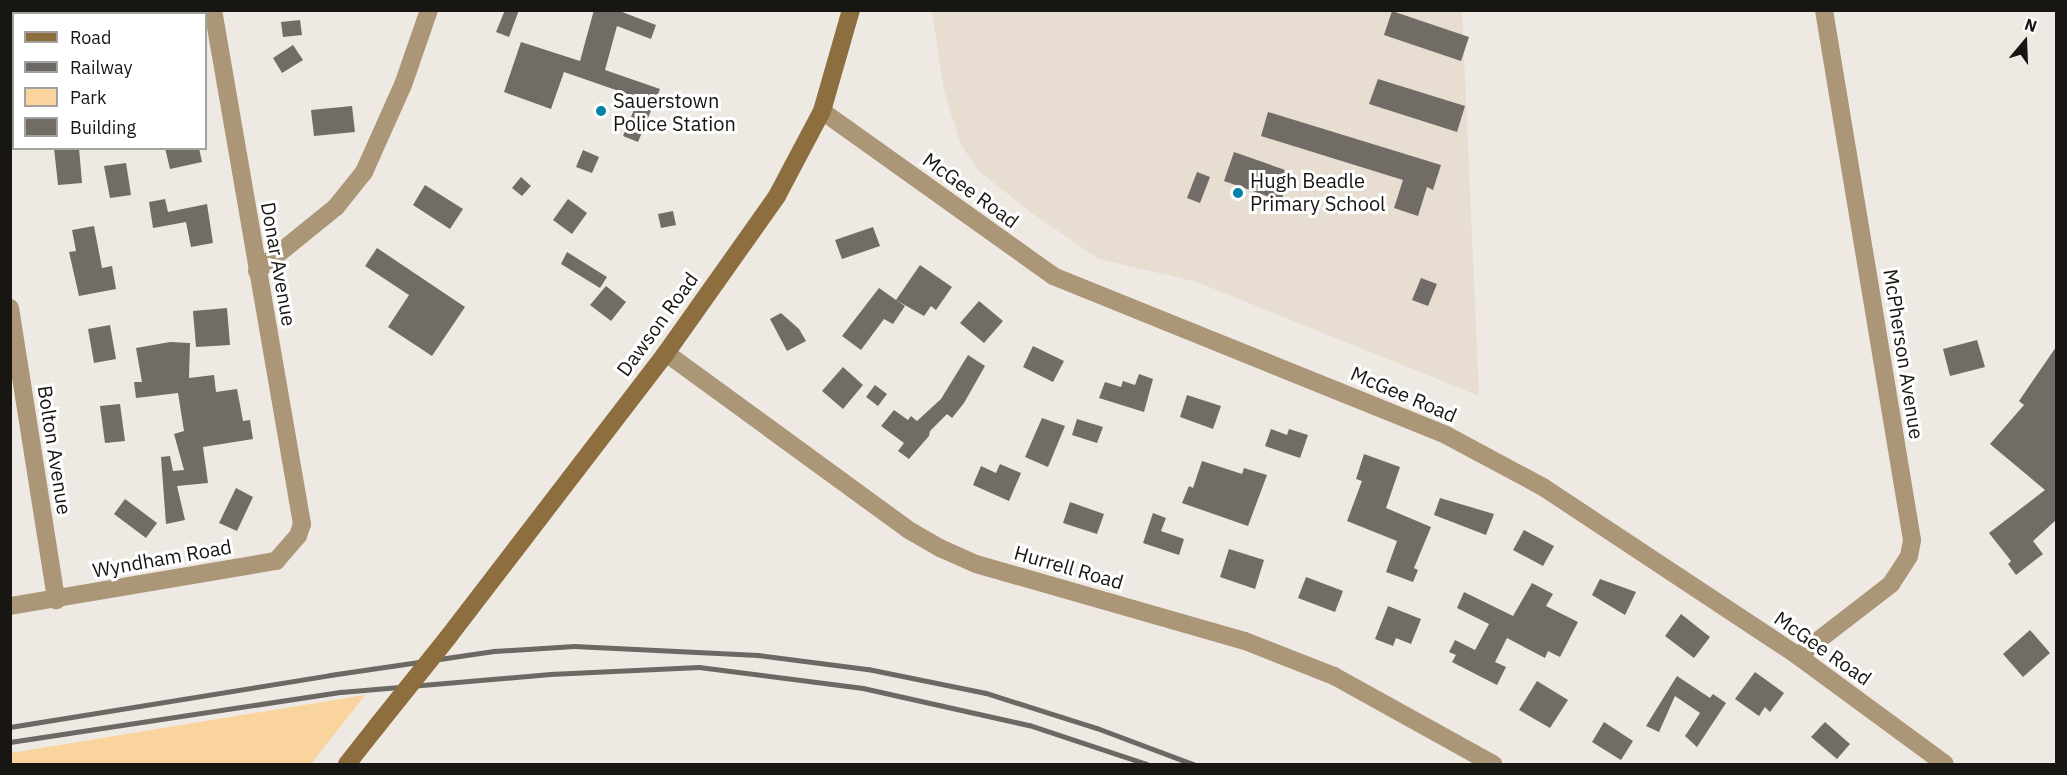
<!DOCTYPE html>
<style>
body{margin:0}
#map{position:relative;width:2067px;height:775px;overflow:hidden;background:#eee9e2;font-family:"IBM Plex Sans",sans-serif}
div>[style]{position:absolute}
[style*='--x']{left:calc(var(--x)*1px);top:calc(var(--y)*1px);width:calc(var(--w)*1px);rotate:calc(var(--a)*1deg)}
.built>*{inset:0;background:#e7ddd0}
.green>*{inset:0;background:#f9d49d}
.building>*{inset:0;background:#716c66}
.street>*{height:18px;margin:-9px;padding:0 9px;transform-origin:9px;border-radius:9px;background:#ac9678}
.secondary>*{height:18px;margin:-9px;padding:0 9px;transform-origin:9px;border-radius:9px;background:#8d6e3f}
.rail>*{height:4.5px;margin:-2.25px;padding:0 2.25px;transform-origin:2.25px;border-radius:2.25px;background:#6c6964}
.secondary-bridge>*{height:18px;margin:-9px;padding:0 9px;transform-origin:9px;border-radius:9px;background:#8d6e3f}
.dots>*{width:16px;height:16px;translate:-50% -50%;box-sizing:border-box;border:3px solid #fff;border-radius:50%}
span{translate:-50% -50%;white-space:nowrap;text-align:center;line-height:1.15;-webkit-text-stroke:6px #fff;paint-order:stroke}
.poi-label{font-size:20px;color:#181613}
.left{translate:0 -50%;text-align:left}
.street-label{font-size:20px;color:#181613}
.frame{position:absolute;inset:0;border:12px solid #181613;pointer-events:none}
.legend{position:absolute;left:12px;top:12px;width:195px;height:138px;box-sizing:border-box;background:#fff;border:2px solid #a3a2a1;margin:0;padding:8px 10px;list-style:none;font-size:18px;color:#181613}
.legend li{display:flex;align-items:center;gap:12px;height:30px}
.legend b{width:30px;border:2px solid #a3a2a1}
.north{position:absolute;left:1995px;top:12px;width:60px;height:60px;-webkit-text-stroke:4px #fff;paint-order:stroke;rotate:19deg;font-size:16px;font-weight:700;line-height:24px;text-align:center;color:#181613}
.north::after{content:'';display:block;margin:auto;width:21px;height:27px;background:#181613;clip-path:polygon(50% 0,100% 100%,50% 72%,0 100%)}
</style>
<div id="map">
<div class="built">
<i style="clip-path:polygon(932px 11px,1462px 11px,1479px 396px,1197px 282px,1099px 259px,1033px 214px,980px 172px,961px 145px,944px 91px)"></i>
</div>
<div class="green">
<i style="clip-path:polygon(365px 695px,311px 764px,11px 764px,11px 753px)"></i>
</div>
<div class="building">
<i style="clip-path:polygon(505px 10px,519px 10px,509px 37px,496px 32px)"></i>
<i style="clip-path:polygon(594px 10px,617px 10px,656px 25px,651px 39px,617px 26px,605px 70px,660px 89px,638px 142px,623px 136px,639px 98px,564px 72px,551px 109px,504px 92px,521px 42px,580px 61px)"></i>
<i style="clip-path:polygon(1392px 11px,1469px 37px,1461px 61px,1384px 35px)"></i>
<i style="clip-path:polygon(300px 20px,302px 35px,283px 37px,281px 22px)"></i>
<i style="clip-path:polygon(293px 45px,303px 60px,282px 73px,273px 58px)"></i>
<i style="clip-path:polygon(1378px 79px,1465px 106px,1457px 132px,1369px 104px)"></i>
<i style="clip-path:polygon(352px 106px,355px 132px,314px 136px,311px 110px)"></i>
<i style="clip-path:polygon(1268px 112px,1441px 165px,1433px 190px,1427px 187px,1418px 216px,1394px 208px,1403px 180px,1261px 136px)"></i>
<i style="clip-path:polygon(54px 148px,79px 148px,82px 183px,58px 185px)"></i>
<i style="clip-path:polygon(165px 148px,199px 148px,202px 162px,170px 169px)"></i>
<i style="clip-path:polygon(583px 150px,599px 157px,592px 173px,576px 167px)"></i>
<i style="clip-path:polygon(1234px 152px,1291px 172px,1281px 201px,1224px 181px)"></i>
<i style="clip-path:polygon(126px 163px,131px 195px,110px 198px,104px 166px)"></i>
<i style="clip-path:polygon(1197px 172px,1210px 177px,1200px 203px,1187px 198px)"></i>
<i style="clip-path:polygon(521px 177px,531px 186px,522px 196px,512px 188px)"></i>
<i style="clip-path:polygon(425px 185px,463px 209px,450px 229px,413px 205px)"></i>
<i style="clip-path:polygon(165px 199px,168px 212px,207px 204px,213px 243px,191px 247px,186px 222px,153px 228px,149px 202px)"></i>
<i style="clip-path:polygon(568px 199px,587px 213px,572px 234px,553px 220px)"></i>
<i style="clip-path:polygon(673px 211px,676px 225px,661px 228px,658px 214px)"></i>
<i style="clip-path:polygon(94px 226px,102px 268px,112px 266px,116px 289px,79px 296px,69px 252px,76px 251px,72px 230px)"></i>
<i style="clip-path:polygon(873px 227px,880px 246px,842px 259px,835px 240px)"></i>
<i style="clip-path:polygon(377px 248px,465px 307px,432px 356px,388px 327px,409px 295px,365px 266px)"></i>
<i style="clip-path:polygon(567px 252px,607px 277px,600px 288px,561px 264px)"></i>
<i style="clip-path:polygon(920px 265px,952px 287px,936px 310px,931px 306px,924px 316px,896px 300px,905px 306px,893px 324px,884px 319px,861px 350px,842px 336px,879px 288px,896px 300px)"></i>
<i style="clip-path:polygon(1421px 278px,1437px 284px,1428px 306px,1412px 300px)"></i>
<i style="clip-path:polygon(606px 286px,626px 302px,611px 321px,590px 305px)"></i>
<i style="clip-path:polygon(979px 301px,1003px 321px,984px 343px,960px 323px)"></i>
<i style="clip-path:polygon(227px 308px,230px 345px,196px 347px,193px 311px)"></i>
<i style="clip-path:polygon(781px 313px,799px 329px,806px 341px,787px 351px,770px 319px)"></i>
<i style="clip-path:polygon(110px 325px,116px 359px,94px 363px,88px 329px)"></i>
<i style="clip-path:polygon(1977px 340px,1985px 367px,1950px 376px,1943px 349px)"></i>
<i style="clip-path:polygon(170px 342px,190px 343px,189px 378px,214px 375px,216px 392px,237px 389px,243px 421px,250px 420px,253px 439px,203px 447px,208px 483px,177px 486px,185px 520px,166px 524px,161px 457px,170px 456px,173px 471px,184px 470px,174px 434px,184px 431px,178px 393px,136px 398px,134px 382px,142px 382px,136px 348px)"></i>
<i style="clip-path:polygon(1033px 346px,1064px 361px,1053px 382px,1023px 367px)"></i>
<i style="clip-path:polygon(2056px 347px,2056px 520px,2033px 541px,2043px 554px,2016px 575px,2008px 564px,2011px 561px,1989px 533px,2045px 490px,1990px 444px,2024px 405px,2019px 401px)"></i>
<i style="clip-path:polygon(968px 355px,985px 366px,964px 403px,952px 418px,947px 414px,930px 431px,929px 436px,909px 459px,898px 451px,904px 443px,881px 426px,894px 410px,908px 420px,911px 416px,917px 421px,941px 399px)"></i>
<i style="clip-path:polygon(843px 367px,863px 385px,843px 409px,822px 391px)"></i>
<i style="clip-path:polygon(1139px 374px,1153px 379px,1144px 412px,1099px 398px,1105px 382px,1121px 387px,1123px 381px,1135px 385px)"></i>
<i style="clip-path:polygon(875px 385px,887px 394px,878px 406px,866px 397px)"></i>
<i style="clip-path:polygon(1187px 395px,1221px 406px,1213px 429px,1180px 417px)"></i>
<i style="clip-path:polygon(120px 404px,125px 441px,105px 443px,100px 406px)"></i>
<i style="clip-path:polygon(1042px 418px,1065px 426px,1048px 467px,1025px 457px)"></i>
<i style="clip-path:polygon(1077px 419px,1103px 427px,1097px 443px,1072px 435px)"></i>
<i style="clip-path:polygon(1271px 429px,1287px 435px,1289px 429px,1308px 435px,1300px 458px,1265px 446px)"></i>
<i style="clip-path:polygon(1364px 454px,1400px 467px,1386px 508px,1431px 527px,1414px 568px,1418px 570px,1413px 582px,1386px 572px,1397px 541px,1347px 521px,1362px 481px,1356px 479px)"></i>
<i style="clip-path:polygon(1202px 461px,1242px 474px,1244px 468px,1267px 475px,1248px 526px,1182px 503px,1189px 486px,1193px 488px)"></i>
<i style="clip-path:polygon(1000px 464px,1021px 473px,1009px 501px,973px 485px,981px 466px,996px 473px)"></i>
<i style="clip-path:polygon(236px 488px,253px 497px,237px 531px,219px 523px)"></i>
<i style="clip-path:polygon(1440px 498px,1494px 514px,1486px 535px,1434px 515px)"></i>
<i style="clip-path:polygon(125px 499px,157px 523px,146px 538px,114px 514px)"></i>
<i style="clip-path:polygon(1070px 502px,1104px 514px,1097px 534px,1063px 523px)"></i>
<i style="clip-path:polygon(1153px 513px,1166px 518px,1161px 531px,1184px 539px,1179px 555px,1143px 543px)"></i>
<i style="clip-path:polygon(1524px 530px,1554px 546px,1543px 566px,1513px 550px)"></i>
<i style="clip-path:polygon(1229px 549px,1264px 560px,1255px 589px,1220px 577px)"></i>
<i style="clip-path:polygon(1306px 577px,1343px 591px,1335px 612px,1298px 598px)"></i>
<i style="clip-path:polygon(1600px 579px,1636px 592px,1625px 615px,1592px 595px)"></i>
<i style="clip-path:polygon(1532px 583px,1553px 594px,1546px 606px,1578px 622px,1560px 657px,1548px 651px,1545px 658px,1507px 638px,1495px 662px,1506px 667px,1497px 685px,1452px 662px,1456px 655px,1449px 652px,1455px 640px,1475px 650px,1489px 624px,1457px 608px,1464px 592px,1513px 616px)"></i>
<i style="clip-path:polygon(1388px 606px,1421px 619px,1411px 644px,1396px 638px,1393px 646px,1375px 639px)"></i>
<i style="clip-path:polygon(1681px 614px,1710px 637px,1694px 658px,1665px 636px)"></i>
<i style="clip-path:polygon(2030px 630px,2050px 653px,2023px 677px,2003px 654px)"></i>
<i style="clip-path:polygon(1755px 672px,1784px 693px,1770px 712px,1765px 707px,1759px 716px,1735px 699px)"></i>
<i style="clip-path:polygon(1677px 676px,1710px 698px,1713px 694px,1726px 703px,1697px 747px,1685px 736px,1700px 713px,1675px 696px,1659px 732px,1646px 726px)"></i>
<i style="clip-path:polygon(1537px 681px,1568px 700px,1550px 728px,1519px 710px)"></i>
<i style="clip-path:polygon(1604px 722px,1633px 741px,1621px 760px,1592px 742px)"></i>
<i style="clip-path:polygon(1825px 722px,1850px 744px,1837px 759px,1811px 737px)"></i>
</div>
<div class="street">
<i style="--x:822;--y:111;--w:284;--a:35.5"></i>
<i style="--x:1053;--y:276;--w:424;--a:22"></i>
<i style="--x:1446;--y:435;--w:110;--a:28.2"></i>
<i style="--x:1543;--y:487;--w:306;--a:33.5"></i>
<i style="--x:1798;--y:656;--w:182;--a:36.3"></i>
<i style="--x:257;--y:271;--w:102;--a:-39"></i>
<i style="--x:336;--y:207;--w:45;--a:-51.3"></i>
<i style="--x:364;--y:172;--w:95;--a:-65.9"></i>
<i style="--x:403;--y:85;--w:79;--a:-70.9"></i>
<i style="--x:10;--y:308;--w:296;--a:81"></i>
<i style="--x:666;--y:353;--w:298;--a:36.1"></i>
<i style="--x:907;--y:529;--w:38;--a:30"></i>
<i style="--x:940;--y:548;--w:39;--a:24"></i>
<i style="--x:976;--y:564;--w:280;--a:16"></i>
<i style="--x:1245;--y:641;--w:96;--a:21.5"></i>
<i style="--x:1334;--y:676;--w:182;--a:29"></i>
<i style="--x:10;--y:606;--w:270;--a:-9.6"></i>
<i style="--x:276;--y:561;--w:33;--a:-49"></i>
<i style="--x:298;--y:536;--w:13;--a:-72"></i>
<i style="--x:302;--y:524;--w:522;--a:-99.82"></i>
<i style="--x:1798;--y:656;--w:118;--a:-37.7"></i>
<i style="--x:1891;--y:584;--w:33;--a:-57"></i>
<i style="--x:1909;--y:556;--w:16;--a:-79"></i>
<i style="--x:1912;--y:540;--w:537;--a:-99.43"></i>
</div>
<div class="secondary">
<i style="--x:449;--y:636;--w:357;--a:-52.5"></i>
<i style="--x:666;--y:353;--w:192;--a:-54.7"></i>
<i style="--x:777;--y:196;--w:96;--a:-62.1"></i>
<i style="--x:822;--y:111;--w:105;--a:-74"></i>
<i style="--x:347;--y:764;--w:48;--a:-51.7"></i>
</div>
<div class="rail">
<i style="--x:10;--y:727;--w:324;--a:-9.2"></i>
<i style="--x:330;--y:675;--w:167;--a:-8.3"></i>
<i style="--x:495;--y:651;--w:79;--a:-3.6"></i>
<i style="--x:574;--y:646;--w:184;--a:2.8"></i>
<i style="--x:758;--y:655;--w:111;--a:7.3"></i>
<i style="--x:868;--y:669;--w:120;--a:11.5"></i>
<i style="--x:986;--y:693;--w:116;--a:17.5"></i>
<i style="--x:1097;--y:728;--w:103;--a:20.6"></i>
<i style="--x:10;--y:742;--w:335;--a:-8.6"></i>
<i style="--x:341;--y:692;--w:210;--a:-4.9"></i>
<i style="--x:550;--y:674;--w:149;--a:-2.7"></i>
<i style="--x:699;--y:667;--w:165;--a:7.3"></i>
<i style="--x:863;--y:688;--w:170;--a:12.6"></i>
<i style="--x:1029;--y:725;--w:124;--a:18.3"></i>
</div>
<div class="secondary-bridge">
<i style="--x:377;--y:726;--w:115;--a:-51.3"></i>
</div>
<div class="dots">
<i style="left:601px;top:111px;background:#0081a5"></i>
<i style="left:1238px;top:193px;background:#0081a5"></i>
</div>
<div class="poi-label">
<span class="left" style="left:613px;top:112px">Sauerstown<br>Police Station</span>
<span class="left" style="left:1250px;top:192px">Hugh Beadle<br>Primary School</span>
</div>
<div class="street-label">
<span style="left:971px;top:190px;rotate:36deg">McGee Road</span>
<span style="left:279px;top:264px;rotate:80deg">Donar Avenue</span>
<span style="left:657px;top:324px;rotate:-54deg">Dawson Road</span>
<span style="left:1904px;top:354px;rotate:81deg">McPherson Avenue</span>
<span style="left:1404px;top:394px;rotate:23deg">McGee Road</span>
<span style="left:55px;top:450px;rotate:81deg">Bolton Avenue</span>
<span style="left:162px;top:558px;rotate:-10deg">Wyndham Road</span>
<span style="left:1069px;top:567px;rotate:16deg">Hurrell Road</span>
<span style="left:1823px;top:648px;rotate:35deg">McGee Road</span>
</div>
<div class="frame"></div>
<ul class="legend">
<li><b style="height:8px;background:#8d6e3f"></b>Road</li>
<li><b style="height:8px;background:#6c6964"></b>Railway</li>
<li><b style="height:16px;background:#f9d49d"></b>Park</li>
<li><b style="height:16px;background:#716c66"></b>Building</li>
</ul>
<div class="north">N</div>
</div>
